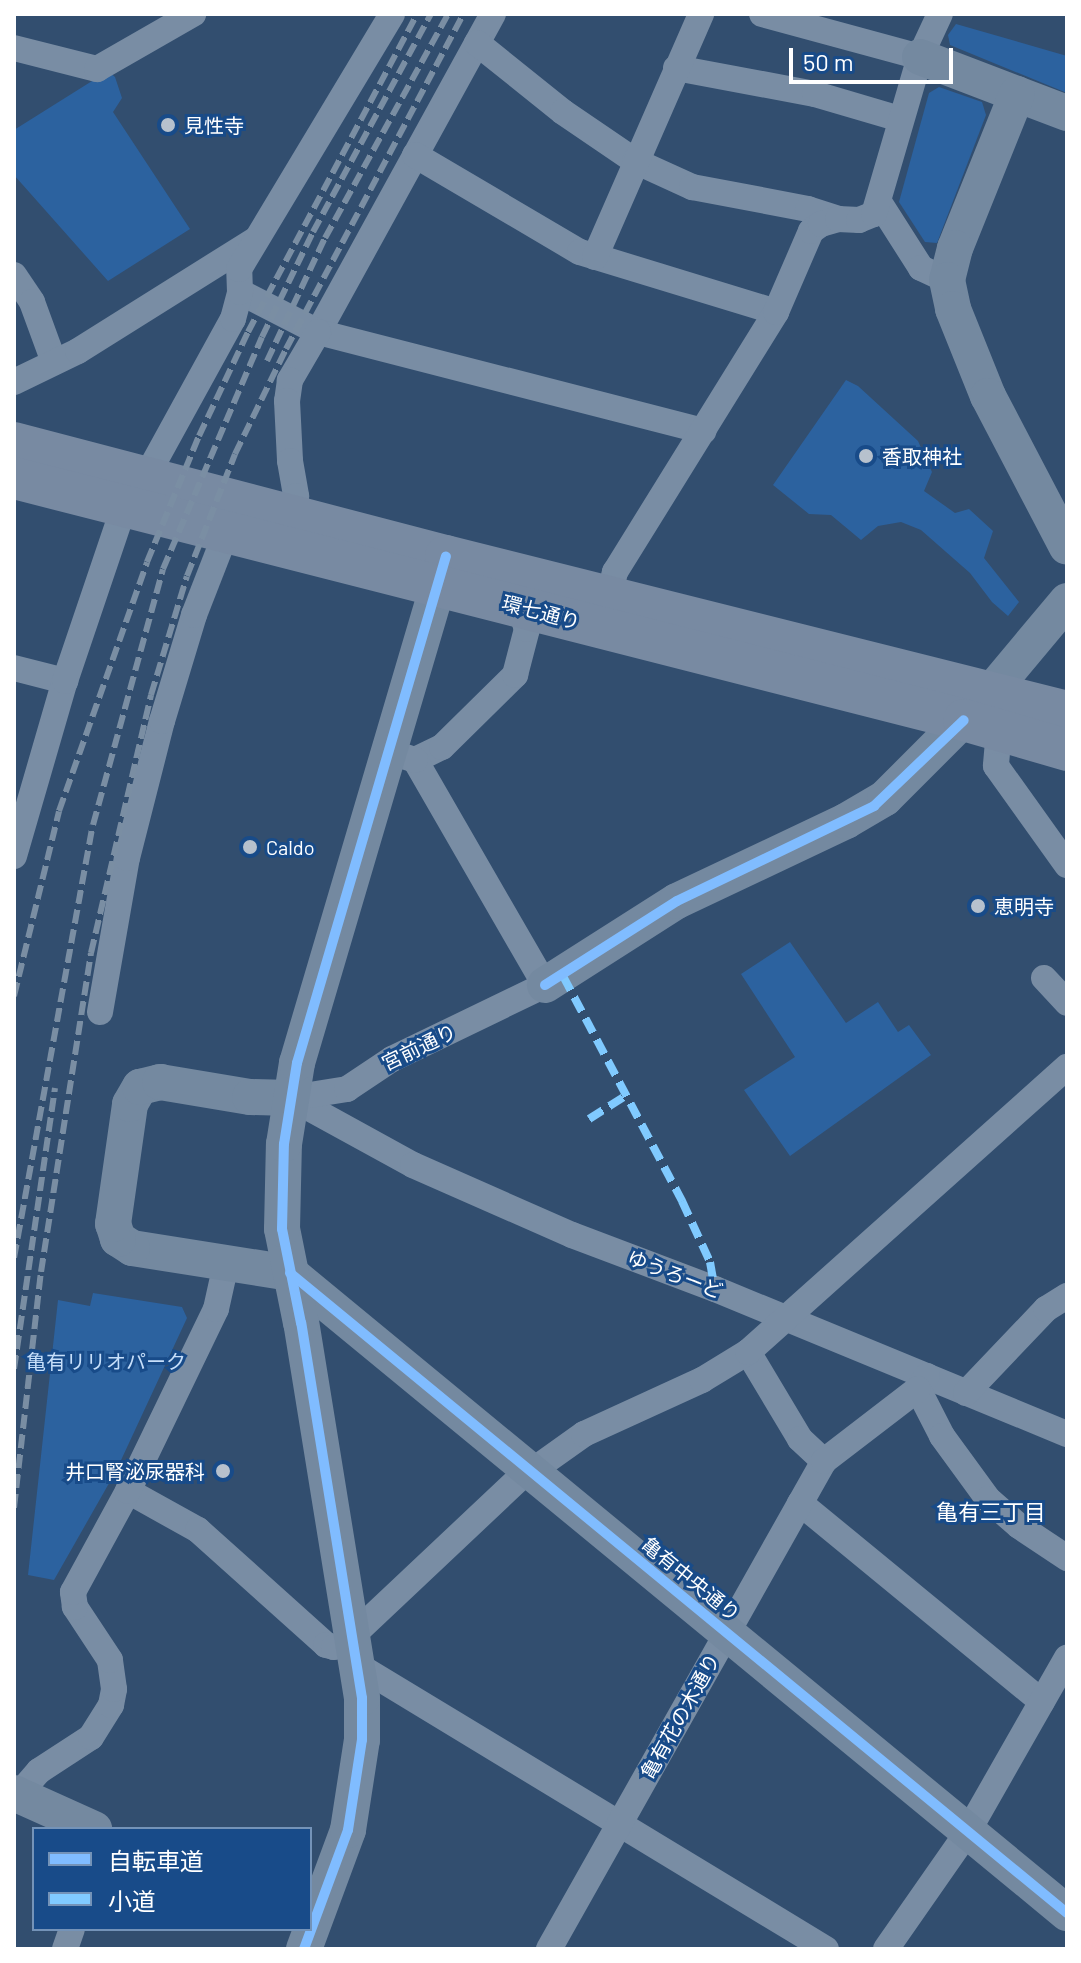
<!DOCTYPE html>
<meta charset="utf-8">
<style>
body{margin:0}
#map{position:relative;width:1081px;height:1963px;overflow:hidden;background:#324e6f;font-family:Barlow,"Noto Sans JP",sans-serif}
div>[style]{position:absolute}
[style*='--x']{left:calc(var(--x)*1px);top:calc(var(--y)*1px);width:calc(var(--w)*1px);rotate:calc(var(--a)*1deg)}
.green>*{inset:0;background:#2c629f}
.street>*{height:26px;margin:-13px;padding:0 13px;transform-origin:13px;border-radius:13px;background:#798da4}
.secondary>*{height:36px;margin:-18px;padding:0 18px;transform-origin:18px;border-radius:18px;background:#7489a0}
.primary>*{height:42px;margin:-21px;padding:0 21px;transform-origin:21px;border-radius:21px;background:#788aa2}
.rail>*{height:6px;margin-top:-3px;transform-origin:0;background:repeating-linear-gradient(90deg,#7a8ea3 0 14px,transparent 0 20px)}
.quiet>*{height:8px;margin-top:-4px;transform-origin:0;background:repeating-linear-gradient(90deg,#80caff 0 16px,transparent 0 24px)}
.cycleway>*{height:10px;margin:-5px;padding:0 5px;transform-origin:5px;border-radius:5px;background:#80bcff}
.dots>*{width:22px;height:22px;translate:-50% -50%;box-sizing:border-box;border:4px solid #184b89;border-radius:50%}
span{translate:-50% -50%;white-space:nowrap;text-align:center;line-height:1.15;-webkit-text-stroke:6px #184b89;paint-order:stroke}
.poi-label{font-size:20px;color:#fff}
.left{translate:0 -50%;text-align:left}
.right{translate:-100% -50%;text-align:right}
.street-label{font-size:20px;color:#fff}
.park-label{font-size:20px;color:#c7dffa}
.neighbourhood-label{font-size:22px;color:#fff}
.frame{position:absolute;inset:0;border:16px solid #fff;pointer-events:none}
.legend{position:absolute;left:32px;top:1827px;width:280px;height:104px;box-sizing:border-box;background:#184b89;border:2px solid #7493b8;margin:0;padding:10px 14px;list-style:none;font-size:24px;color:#fff}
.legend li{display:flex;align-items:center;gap:16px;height:40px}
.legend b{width:40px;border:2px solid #7493b8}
.scale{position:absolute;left:789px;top:48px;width:164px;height:36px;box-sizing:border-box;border:4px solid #fff;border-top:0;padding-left:10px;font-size:24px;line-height:28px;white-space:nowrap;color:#fff;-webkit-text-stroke:6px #184b89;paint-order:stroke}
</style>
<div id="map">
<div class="green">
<i style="clip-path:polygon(956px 24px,1067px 56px,1067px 93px,950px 45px,948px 35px)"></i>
<i style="clip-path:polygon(108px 71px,115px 77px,122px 98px,113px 112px,190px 229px,108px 281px,14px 175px,14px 130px)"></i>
<i style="clip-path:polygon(939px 87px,982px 102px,986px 115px,937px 243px,925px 242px,899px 202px,929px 93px)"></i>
<i style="clip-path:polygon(846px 380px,858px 386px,918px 441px,932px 472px,924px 491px,955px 513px,969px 509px,993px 531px,984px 558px,1019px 602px,1008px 616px,992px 602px,970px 573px,921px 530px,901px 522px,878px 526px,861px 540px,831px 515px,809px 514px,773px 485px)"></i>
<i style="clip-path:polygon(790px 942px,846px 1023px,878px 1002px,898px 1032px,909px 1025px,931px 1055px,790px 1156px,744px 1090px,795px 1057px,741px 974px)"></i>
<i style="clip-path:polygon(93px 1293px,182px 1307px,187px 1318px,116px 1471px,54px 1580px,28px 1575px,58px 1300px,90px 1306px)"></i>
</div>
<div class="street">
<i style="--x:493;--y:14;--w:363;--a:118.8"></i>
<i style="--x:318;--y:332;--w:398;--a:14.4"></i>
<i style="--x:762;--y:14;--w:164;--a:15.2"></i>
<i style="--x:477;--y:43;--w:110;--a:38.7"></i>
<i style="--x:563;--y:112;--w:87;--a:34.2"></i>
<i style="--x:635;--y:161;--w:63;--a:24.5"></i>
<i style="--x:692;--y:187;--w:118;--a:10.7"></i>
<i style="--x:808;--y:209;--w:32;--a:18"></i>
<i style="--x:14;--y:48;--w:86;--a:14.2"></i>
<i style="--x:97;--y:69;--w:111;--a:-29.8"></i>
<i style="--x:676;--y:68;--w:141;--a:10.6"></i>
<i style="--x:815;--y:94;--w:89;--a:16.4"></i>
<i style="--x:415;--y:155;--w:191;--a:30.5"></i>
<i style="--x:580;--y:252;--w:205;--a:17"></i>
<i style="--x:879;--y:202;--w:78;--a:57.5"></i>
<i style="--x:921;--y:268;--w:29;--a:25"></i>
<i style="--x:595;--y:257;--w:265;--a:-66.4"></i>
<i style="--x:14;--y:275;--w:32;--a:56"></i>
<i style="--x:32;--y:302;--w:64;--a:69.9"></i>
<i style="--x:240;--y:292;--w:88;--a:27.1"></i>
<i style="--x:318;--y:332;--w:56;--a:120.3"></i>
<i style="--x:290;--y:380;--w:21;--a:98"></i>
<i style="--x:287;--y:401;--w:60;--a:87.1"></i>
<i style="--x:290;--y:461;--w:36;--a:80"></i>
<i style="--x:296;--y:496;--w:19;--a:102"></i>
<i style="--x:14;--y:382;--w:71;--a:-25.8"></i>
<i style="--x:78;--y:351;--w:209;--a:-32.1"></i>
<i style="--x:609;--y:596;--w:25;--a:-76"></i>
<i style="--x:615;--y:572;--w:306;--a:-58.2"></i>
<i style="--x:776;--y:312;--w:88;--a:-66.6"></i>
<i style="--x:811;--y:231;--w:12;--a:-35"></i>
<i style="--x:821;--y:224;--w:18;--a:-16"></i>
<i style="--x:838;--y:219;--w:21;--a:3"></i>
<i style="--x:859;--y:220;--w:16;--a:-22"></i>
<i style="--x:874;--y:214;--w:164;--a:-73.7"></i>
<i style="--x:920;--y:57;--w:47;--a:-65.1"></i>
<i style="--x:14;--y:668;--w:53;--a:14.3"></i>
<i style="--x:999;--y:730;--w:36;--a:95"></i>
<i style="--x:996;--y:766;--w:122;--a:54.4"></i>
<i style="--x:415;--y:760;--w:30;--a:-26"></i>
<i style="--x:442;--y:747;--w:103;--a:-44.6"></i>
<i style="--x:515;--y:675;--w:48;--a:-75.4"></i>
<i style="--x:527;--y:629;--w:24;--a:-109"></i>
<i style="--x:14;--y:856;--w:182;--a:-73.8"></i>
<i style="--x:65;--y:681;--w:184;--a:-71.3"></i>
<i style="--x:124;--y:507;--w:37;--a:-54"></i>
<i style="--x:146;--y:477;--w:180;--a:-61.2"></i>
<i style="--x:233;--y:319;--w:28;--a:-75"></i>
<i style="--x:240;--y:292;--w:23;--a:-92"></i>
<i style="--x:239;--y:269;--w:297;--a:-59"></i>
<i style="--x:1044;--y:978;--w:34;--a:47"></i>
<i style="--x:100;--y:1012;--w:156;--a:-80.1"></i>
<i style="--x:127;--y:858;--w:141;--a:-75.7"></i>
<i style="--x:162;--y:721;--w:111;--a:-73.2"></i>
<i style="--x:194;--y:615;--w:88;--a:-68.7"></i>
<i style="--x:291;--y:1098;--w:139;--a:28.8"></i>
<i style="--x:413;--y:1165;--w:174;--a:23.8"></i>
<i style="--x:572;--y:1235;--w:153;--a:20.7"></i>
<i style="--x:715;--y:1289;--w:381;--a:22.4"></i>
<i style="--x:291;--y:1098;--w:57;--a:-9.1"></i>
<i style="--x:347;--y:1089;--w:54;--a:-33.7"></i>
<i style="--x:392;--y:1059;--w:170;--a:-25.8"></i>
<i style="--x:545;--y:985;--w:260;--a:-120"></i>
<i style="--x:415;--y:760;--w:26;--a:-162"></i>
<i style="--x:748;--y:1352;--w:101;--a:59.1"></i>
<i style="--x:800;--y:1439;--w:33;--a:43"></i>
<i style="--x:927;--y:1376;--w:16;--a:125"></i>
<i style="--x:918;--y:1389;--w:53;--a:62.9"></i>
<i style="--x:942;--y:1436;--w:78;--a:53.9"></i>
<i style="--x:988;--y:1499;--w:41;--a:41.1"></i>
<i style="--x:1019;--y:1526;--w:58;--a:33.7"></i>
<i style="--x:966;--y:1393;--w:116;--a:-46.4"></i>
<i style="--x:1046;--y:1309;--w:25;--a:-32"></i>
<i style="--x:532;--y:1471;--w:64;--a:-35.4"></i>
<i style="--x:584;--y:1434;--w:130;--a:-24.6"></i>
<i style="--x:702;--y:1380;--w:54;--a:-31.3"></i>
<i style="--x:748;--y:1352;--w:428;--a:-41.8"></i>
<i style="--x:128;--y:1491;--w:80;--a:29.1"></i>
<i style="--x:198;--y:1530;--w:172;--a:41.9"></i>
<i style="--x:326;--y:1645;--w:8;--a:14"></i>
<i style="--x:334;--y:1647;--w:21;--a:-14"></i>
<i style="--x:800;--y:1503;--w:313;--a:39.4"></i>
<i style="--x:352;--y:1636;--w:243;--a:-43.3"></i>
<i style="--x:359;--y:1666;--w:546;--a:31.22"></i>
<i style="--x:18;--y:1795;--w:32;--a:-49"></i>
<i style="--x:39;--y:1771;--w:62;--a:-33.2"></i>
<i style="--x:91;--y:1737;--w:38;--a:-58"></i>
<i style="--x:111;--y:1705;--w:16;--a:-79"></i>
<i style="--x:114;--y:1689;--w:29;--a:-98"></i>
<i style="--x:110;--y:1660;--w:64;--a:-123.4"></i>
<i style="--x:75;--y:1607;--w:15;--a:-98"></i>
<i style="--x:73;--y:1592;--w:115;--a:-61.4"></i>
<i style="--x:128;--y:1491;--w:202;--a:-64.2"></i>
<i style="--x:216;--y:1309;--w:46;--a:-77.5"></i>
<i style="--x:65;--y:1949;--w:21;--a:-71"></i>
<i style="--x:549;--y:1949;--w:560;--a:-60.6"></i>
<i style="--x:824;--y:1461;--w:118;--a:-37.5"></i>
<i style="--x:886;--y:1949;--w:141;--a:-55.1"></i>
<i style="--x:967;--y:1833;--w:202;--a:-60.3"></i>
</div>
<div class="secondary">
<i style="--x:920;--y:57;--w:157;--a:20.9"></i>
<i style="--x:1017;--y:94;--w:166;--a:111.9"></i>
<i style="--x:955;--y:248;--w:33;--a:104"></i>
<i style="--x:947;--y:280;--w:30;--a:78"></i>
<i style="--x:953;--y:309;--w:94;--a:68.1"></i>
<i style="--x:988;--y:396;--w:170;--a:62.4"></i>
<i style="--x:545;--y:985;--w:156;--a:-32.5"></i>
<i style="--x:677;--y:901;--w:187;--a:-25.3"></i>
<i style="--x:846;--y:821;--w:45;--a:-30.5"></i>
<i style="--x:885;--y:798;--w:148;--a:-45"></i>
<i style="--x:990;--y:693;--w:120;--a:-50.1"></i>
<i style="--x:290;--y:1273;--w:1007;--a:39.48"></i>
<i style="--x:290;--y:1273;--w:160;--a:-171"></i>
<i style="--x:132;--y:1248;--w:17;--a:-147"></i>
<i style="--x:118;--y:1239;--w:16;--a:-108"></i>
<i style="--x:113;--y:1224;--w:121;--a:-81.9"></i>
<i style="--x:130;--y:1104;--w:20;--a:-60"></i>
<i style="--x:140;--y:1087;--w:21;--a:-14"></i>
<i style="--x:160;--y:1082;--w:91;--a:9.5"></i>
<i style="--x:250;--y:1097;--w:41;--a:1.4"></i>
<i style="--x:14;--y:1793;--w:88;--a:24.2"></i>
<i style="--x:304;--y:1949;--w:127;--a:-69.7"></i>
<i style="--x:348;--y:1830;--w:91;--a:-81.2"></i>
<i style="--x:362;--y:1740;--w:42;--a:-90"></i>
<i style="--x:362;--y:1698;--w:380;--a:-99.2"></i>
<i style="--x:301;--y:1323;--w:96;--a:-101.4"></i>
<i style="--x:282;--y:1229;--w:85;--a:-88.7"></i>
<i style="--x:284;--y:1144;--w:82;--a:-80.9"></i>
<i style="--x:297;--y:1063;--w:527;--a:-73.56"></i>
</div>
<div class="primary">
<i style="--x:14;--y:443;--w:447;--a:14.7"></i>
<i style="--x:446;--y:556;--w:640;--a:14.1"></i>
<i style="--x:14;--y:478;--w:980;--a:14.29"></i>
<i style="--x:964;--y:720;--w:107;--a:16.2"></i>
</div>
<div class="rail">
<i style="--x:267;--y:361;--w:136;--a:-64.8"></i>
<i style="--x:325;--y:238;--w:256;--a:-61.2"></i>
<i style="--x:14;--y:996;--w:190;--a:-76.3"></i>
<i style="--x:59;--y:811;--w:264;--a:-70.5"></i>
<i style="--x:147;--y:562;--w:136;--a:-67.6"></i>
<i style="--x:199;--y:436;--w:115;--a:-64.8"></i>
<i style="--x:248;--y:332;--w:360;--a:-62"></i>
<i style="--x:14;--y:1258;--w:440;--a:-79.7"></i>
<i style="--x:93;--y:825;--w:265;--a:-74.7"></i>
<i style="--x:163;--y:569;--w:252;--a:-66.9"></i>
<i style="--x:262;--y:337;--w:117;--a:-64.1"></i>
<i style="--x:313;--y:232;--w:248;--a:-61.6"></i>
<i style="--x:14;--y:1369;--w:284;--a:-81.7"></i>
<i style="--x:14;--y:1508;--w:238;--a:-83.5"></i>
<i style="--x:41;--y:1272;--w:323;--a:-81.1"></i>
<i style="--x:91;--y:953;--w:265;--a:-76.9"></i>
<i style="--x:151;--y:695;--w:124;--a:-73.2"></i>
<i style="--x:187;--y:576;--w:131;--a:-68.5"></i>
<i style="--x:235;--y:454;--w:117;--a:-64.1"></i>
<i style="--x:286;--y:349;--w:379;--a:-62.1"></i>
</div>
<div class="quiet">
<i style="--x:563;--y:976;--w:255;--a:62.1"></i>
<i style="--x:682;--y:1201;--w:67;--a:65.3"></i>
<i style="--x:710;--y:1262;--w:27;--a:80"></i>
<i style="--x:589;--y:1119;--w:45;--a:-32.3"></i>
</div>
<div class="cycleway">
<i style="--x:545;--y:985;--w:156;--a:-32.5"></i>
<i style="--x:677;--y:901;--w:219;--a:-25.7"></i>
<i style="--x:874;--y:806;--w:124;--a:-43.7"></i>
<i style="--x:290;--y:1273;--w:1007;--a:39.48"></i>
<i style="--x:304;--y:1949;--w:127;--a:-69.7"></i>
<i style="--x:348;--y:1830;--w:91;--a:-81.2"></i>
<i style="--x:362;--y:1740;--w:42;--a:-90"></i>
<i style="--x:362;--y:1698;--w:380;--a:-99.2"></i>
<i style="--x:301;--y:1323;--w:96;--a:-101.4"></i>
<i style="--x:282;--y:1229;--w:85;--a:-88.7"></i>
<i style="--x:284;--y:1144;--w:82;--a:-80.9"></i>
<i style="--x:297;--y:1063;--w:528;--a:-73.62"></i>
</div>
<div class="dots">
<i style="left:168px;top:125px;background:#b7c1cd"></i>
<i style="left:866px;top:456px;background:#b7c1cd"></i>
<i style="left:250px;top:847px;background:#b7c1cd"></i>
<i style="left:978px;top:906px;background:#b7c1cd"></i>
<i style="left:223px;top:1471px;background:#b7c1cd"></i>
</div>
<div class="poi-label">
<span class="left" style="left:184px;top:125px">見性寺</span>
<span class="left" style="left:882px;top:456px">香取神社</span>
<span class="left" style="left:266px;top:847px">Caldo</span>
<span class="left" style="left:994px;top:906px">恵明寺</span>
<span class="right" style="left:205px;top:1471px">井口腎泌尿器科</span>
</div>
<div class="street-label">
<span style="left:541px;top:612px;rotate:15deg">環七通り</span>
<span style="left:419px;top:1047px;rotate:-26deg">宮前通り</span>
<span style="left:675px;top:1274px;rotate:21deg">ゆうろーど</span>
<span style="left:691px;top:1579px;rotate:39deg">亀有中央通り</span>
<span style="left:680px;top:1716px;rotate:-61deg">亀有花の木通り</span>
</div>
<div class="park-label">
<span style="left:106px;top:1361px">亀有リリオパーク</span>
</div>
<div class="neighbourhood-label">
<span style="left:991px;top:1512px">亀有三丁目</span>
</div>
<div class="frame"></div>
<ul class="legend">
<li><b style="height:10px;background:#80bcff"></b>自転車道</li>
<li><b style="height:10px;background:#80caff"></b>小道</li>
</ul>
<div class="scale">50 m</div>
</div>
